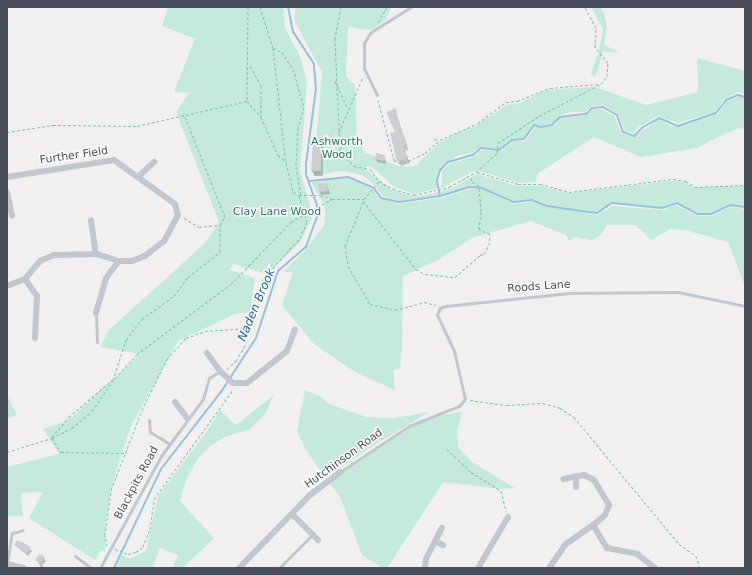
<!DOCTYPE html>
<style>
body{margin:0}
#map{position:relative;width:752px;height:575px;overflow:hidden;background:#f1f0ef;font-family:"DejaVu Sans",sans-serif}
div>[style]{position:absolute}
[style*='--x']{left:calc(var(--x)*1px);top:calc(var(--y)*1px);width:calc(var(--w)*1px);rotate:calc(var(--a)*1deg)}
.green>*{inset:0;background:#c3eada}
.shadow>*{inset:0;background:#0003}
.stream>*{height:2px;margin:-1px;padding:0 1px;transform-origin:1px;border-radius:1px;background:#95c1e1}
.building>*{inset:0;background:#cdced3}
.path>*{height:1px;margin-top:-0.5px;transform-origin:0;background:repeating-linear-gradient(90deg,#7fc3b1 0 3px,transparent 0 5px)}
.lane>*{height:3px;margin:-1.5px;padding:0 1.5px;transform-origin:1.5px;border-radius:1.5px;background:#c1c7cf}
.street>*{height:6px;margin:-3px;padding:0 3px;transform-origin:3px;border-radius:3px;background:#c1c7cf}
span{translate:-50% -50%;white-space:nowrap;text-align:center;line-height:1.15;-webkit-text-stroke:3px #fff;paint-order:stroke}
.park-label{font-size:11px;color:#23735c}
.street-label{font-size:11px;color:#494f5a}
.water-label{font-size:12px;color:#1e6499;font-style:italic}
.frame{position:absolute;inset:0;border:8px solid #494f5a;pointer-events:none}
</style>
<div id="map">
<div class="green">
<i style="clip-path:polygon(168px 7px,283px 7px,285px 28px,300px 56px,307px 82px,300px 171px,313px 216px,300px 242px,267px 274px,233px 264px,230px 270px,255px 278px,250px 312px,235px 314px,178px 341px,131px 426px,113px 481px,105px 525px,105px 552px,101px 550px,95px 560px,29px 518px,43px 492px,21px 493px,23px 516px,7px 516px,7px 467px,59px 454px,43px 429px,70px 419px,140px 354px,100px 347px,109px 330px,204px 244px,219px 222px,176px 112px,189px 93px,174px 92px,195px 39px,162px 26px)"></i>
<i style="clip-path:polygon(295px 7px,391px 7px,386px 20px,370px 30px,348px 27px,346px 76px,355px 85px,357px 139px,364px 152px,398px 166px,414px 167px,438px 144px,458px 132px,475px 126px,507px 105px,518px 104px,545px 90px,595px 87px,646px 105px,698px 92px,697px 58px,745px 71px,745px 94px,738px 92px,724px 99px,715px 112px,678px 123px,658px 116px,640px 126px,633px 133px,625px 131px,618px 114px,603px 105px,591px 106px,585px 112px,570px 112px,559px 116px,551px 124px,539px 126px,534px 124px,524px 138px,511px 139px,499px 149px,481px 147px,472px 153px,456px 156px,439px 169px,436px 179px,438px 188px,414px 194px,394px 187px,372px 167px,367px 166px,365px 169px,392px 190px,415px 197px,438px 192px,438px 195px,398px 201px,382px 196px,376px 186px,362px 175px,341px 171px,313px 176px,322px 72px,295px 22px)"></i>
<i style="clip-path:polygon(591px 7px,600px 7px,604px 13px,607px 27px,604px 45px,619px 52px,602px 52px,598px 71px,594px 77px,591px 73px,599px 51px,603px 29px)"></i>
<i style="clip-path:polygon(739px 96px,745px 98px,745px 129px,739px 128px,720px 136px,697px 148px,641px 157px,594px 137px,537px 174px,536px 182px,518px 183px,476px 170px,441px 188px,442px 171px,449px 164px,476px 156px,481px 150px,501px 151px,513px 141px,526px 141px,535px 127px,554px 126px,561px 118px,587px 115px,593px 109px,602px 109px,615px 117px,621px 134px,634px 137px,659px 119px,671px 126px,678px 127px,718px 114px,727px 101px)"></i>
<i style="clip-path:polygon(477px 174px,517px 186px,540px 186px,569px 193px,672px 181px,685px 182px,692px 187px,745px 186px,745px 206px,730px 204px,711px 213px,698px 213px,677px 202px,662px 207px,612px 203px,596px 212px,548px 205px,533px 199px,514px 201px,483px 187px,469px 186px,441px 195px,441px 191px,454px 187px)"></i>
<i style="clip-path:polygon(339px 178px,347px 178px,373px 189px,379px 198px,399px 204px,440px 198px,470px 189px,483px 189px,513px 204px,532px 202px,598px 215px,612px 206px,663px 210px,676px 205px,698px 216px,712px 216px,730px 207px,745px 209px,745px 286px,728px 242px,685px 230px,670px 229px,651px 240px,636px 225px,607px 225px,601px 235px,592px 240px,575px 237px,569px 241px,566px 235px,531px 221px,474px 237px,438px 260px,403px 276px,402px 345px,400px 369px,393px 370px,395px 390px,355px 372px,314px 344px,282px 305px,293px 273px,284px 271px,307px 248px,325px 224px,325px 206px,311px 182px)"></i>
<i style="clip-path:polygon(305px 390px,320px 396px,329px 404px,367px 417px,394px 418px,429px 412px,381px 441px,374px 430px,372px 432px,379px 442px,331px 474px,328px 470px,322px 473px,306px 450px,297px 431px)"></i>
<i style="clip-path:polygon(7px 395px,17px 415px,7px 419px)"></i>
<i style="clip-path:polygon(274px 395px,265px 414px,250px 429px,225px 437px,210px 446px,197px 460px,187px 478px,180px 501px,214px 538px,183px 568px,176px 568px,173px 564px,179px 556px,160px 548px,152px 568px,116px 568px,122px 555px,129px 559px,146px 551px,158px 496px,210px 427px,220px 410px,236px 425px)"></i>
<i style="clip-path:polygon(462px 412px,457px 431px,458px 447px,472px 462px,515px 488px,502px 489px,443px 482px,387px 568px,383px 568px,362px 555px,340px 497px,329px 482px,421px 421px,434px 416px)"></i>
</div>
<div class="shadow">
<i style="clip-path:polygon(395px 110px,407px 145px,408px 150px,405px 151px,410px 163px,401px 166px,398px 161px,396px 133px,387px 112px)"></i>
<i style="clip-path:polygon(320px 139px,323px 144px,323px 176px,315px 176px,312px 171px)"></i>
<i style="clip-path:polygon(385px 156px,386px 164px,377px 162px,376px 159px)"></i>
<i style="clip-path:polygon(327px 184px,330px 194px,321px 195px,320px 192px)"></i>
<i style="clip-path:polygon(7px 533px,8px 534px,8px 544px,7px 544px)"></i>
<i style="clip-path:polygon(22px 542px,32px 551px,28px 556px,15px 545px)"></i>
<i style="clip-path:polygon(44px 558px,46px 561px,42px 566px,47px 568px,41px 568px,37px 560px)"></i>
</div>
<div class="stream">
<i style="--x:310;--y:181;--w:38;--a:-6"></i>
<i style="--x:348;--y:177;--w:28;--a:23"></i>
<i style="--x:374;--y:188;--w:12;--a:55"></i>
<i style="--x:381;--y:198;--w:18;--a:13"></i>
<i style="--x:399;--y:202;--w:41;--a:-8.3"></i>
<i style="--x:440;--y:196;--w:30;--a:-17"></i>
<i style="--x:469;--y:187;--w:13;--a:4"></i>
<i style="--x:482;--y:188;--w:35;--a:24"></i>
<i style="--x:514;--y:202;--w:18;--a:-6"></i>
<i style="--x:532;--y:200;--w:16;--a:22"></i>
<i style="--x:547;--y:206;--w:50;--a:8"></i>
<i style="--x:597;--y:213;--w:18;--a:-34"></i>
<i style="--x:612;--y:203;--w:50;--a:5.7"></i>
<i style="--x:662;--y:208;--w:16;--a:-18"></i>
<i style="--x:677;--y:203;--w:24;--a:28"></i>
<i style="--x:698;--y:214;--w:13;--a:0"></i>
<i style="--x:711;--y:214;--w:21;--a:-25"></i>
<i style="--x:730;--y:205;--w:15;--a:8"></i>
<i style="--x:440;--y:196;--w:16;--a:-101"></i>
<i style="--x:437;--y:180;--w:10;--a:-73"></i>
<i style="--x:440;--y:170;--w:11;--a:-45"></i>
<i style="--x:448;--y:162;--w:26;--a:-16"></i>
<i style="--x:473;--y:155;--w:11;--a:-41"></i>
<i style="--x:481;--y:148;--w:18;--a:6"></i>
<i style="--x:499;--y:150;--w:16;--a:-38"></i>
<i style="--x:512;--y:140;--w:12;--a:-5"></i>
<i style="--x:524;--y:139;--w:17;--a:-54"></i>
<i style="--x:534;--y:125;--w:6;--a:18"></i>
<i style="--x:540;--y:127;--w:12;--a:-9"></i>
<i style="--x:552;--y:125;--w:11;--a:-45"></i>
<i style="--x:560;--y:117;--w:26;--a:-7"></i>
<i style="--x:586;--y:114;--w:8;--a:-45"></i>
<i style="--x:592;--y:108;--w:11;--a:-5"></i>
<i style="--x:603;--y:107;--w:16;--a:30"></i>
<i style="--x:617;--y:115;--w:18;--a:71"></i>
<i style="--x:623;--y:132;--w:12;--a:20"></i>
<i style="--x:634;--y:136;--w:13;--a:-45"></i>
<i style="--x:643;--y:127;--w:18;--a:-29"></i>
<i style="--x:659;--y:118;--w:21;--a:23"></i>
<i style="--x:678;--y:126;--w:40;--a:-18.9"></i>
<i style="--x:716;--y:113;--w:16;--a:-52"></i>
<i style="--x:726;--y:100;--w:13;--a:-23"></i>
<i style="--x:738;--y:95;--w:7;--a:16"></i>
<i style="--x:114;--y:568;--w:110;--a:-64.6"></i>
<i style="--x:161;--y:469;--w:98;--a:-52.1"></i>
<i style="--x:221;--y:392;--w:64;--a:-57.1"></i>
<i style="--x:256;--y:338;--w:71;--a:-71.8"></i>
<i style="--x:278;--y:271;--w:37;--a:-41"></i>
<i style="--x:306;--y:247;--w:32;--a:-70"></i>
<i style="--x:317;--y:217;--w:12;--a:-90"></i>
<i style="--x:317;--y:205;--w:32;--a:-110"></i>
<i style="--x:306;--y:175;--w:11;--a:-90"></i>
<i style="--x:306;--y:164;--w:76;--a:-82.4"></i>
<i style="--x:316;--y:89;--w:25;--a:-95"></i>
<i style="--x:314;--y:64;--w:38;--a:-123"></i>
<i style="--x:293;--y:32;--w:25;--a:-101"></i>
</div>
<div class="building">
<i style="clip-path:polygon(396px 108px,397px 113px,395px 114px,405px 139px,406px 145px,403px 146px,408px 158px,397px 162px,390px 133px,395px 132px,386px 112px)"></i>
<i style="clip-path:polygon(321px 138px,321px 171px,311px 171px,313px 139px)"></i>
<i style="clip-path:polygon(376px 153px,385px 155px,384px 161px,375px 159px)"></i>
<i style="clip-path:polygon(327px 183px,328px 191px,319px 192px,318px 184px)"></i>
<i style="clip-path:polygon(17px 540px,31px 547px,26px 554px,14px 545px)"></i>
<i style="clip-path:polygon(40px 554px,45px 557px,40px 563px,35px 560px)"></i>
</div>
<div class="path">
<i style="--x:248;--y:7;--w:94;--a:90.6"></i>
<i style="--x:247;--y:101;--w:21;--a:49"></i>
<i style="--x:261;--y:117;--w:42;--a:65.9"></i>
<i style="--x:278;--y:155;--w:11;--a:41"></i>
<i style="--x:260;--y:7;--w:43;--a:72.4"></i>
<i style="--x:273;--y:48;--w:116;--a:83.6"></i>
<i style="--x:286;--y:163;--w:30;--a:76"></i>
<i style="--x:293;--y:192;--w:7;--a:27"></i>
<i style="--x:341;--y:7;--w:32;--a:101"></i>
<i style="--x:335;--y:38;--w:113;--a:87.5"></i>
<i style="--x:340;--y:151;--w:21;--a:47"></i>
<i style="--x:354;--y:166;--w:16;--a:11"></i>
<i style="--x:370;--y:169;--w:15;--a:53"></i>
<i style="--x:379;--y:181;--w:16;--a:30"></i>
<i style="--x:393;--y:189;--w:22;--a:16"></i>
<i style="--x:414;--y:195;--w:36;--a:-13"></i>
<i style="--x:449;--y:187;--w:31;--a:-29"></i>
<i style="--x:476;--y:172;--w:28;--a:-42"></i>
<i style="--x:497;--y:153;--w:10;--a:-84"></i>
<i style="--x:498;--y:143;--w:49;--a:-33.4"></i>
<i style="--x:539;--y:116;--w:70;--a:-27.3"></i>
<i style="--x:601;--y:84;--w:10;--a:-53"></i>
<i style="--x:607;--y:76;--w:13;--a:-86"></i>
<i style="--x:608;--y:63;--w:21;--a:-129"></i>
<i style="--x:595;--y:47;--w:19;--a:-87"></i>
<i style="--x:596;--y:28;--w:24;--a:-118"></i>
<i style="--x:378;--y:22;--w:17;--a:-59"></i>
<i style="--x:273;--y:48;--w:10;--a:24"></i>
<i style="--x:282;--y:52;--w:20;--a:57"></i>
<i style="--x:293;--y:69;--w:40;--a:74"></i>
<i style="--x:304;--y:107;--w:22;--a:106"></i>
<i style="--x:298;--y:128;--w:39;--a:93"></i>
<i style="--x:296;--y:167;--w:28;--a:80"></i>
<i style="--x:250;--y:66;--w:22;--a:60"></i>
<i style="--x:261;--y:85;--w:31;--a:90"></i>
<i style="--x:335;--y:81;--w:31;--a:65"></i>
<i style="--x:378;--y:100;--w:62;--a:75.1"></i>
<i style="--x:394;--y:160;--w:5;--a:37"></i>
<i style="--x:398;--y:163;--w:10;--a:-11"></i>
<i style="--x:408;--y:161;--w:19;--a:-25"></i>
<i style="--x:425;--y:153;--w:20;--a:-41"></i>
<i style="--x:440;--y:140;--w:42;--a:-24.1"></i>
<i style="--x:478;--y:123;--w:35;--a:-37"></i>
<i style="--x:506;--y:102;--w:11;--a:-5"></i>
<i style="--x:517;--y:101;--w:35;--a:-22"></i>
<i style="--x:550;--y:88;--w:49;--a:-4.7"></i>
<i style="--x:7;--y:132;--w:47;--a:-8.7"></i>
<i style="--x:53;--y:125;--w:84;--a:0.7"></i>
<i style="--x:137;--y:126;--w:113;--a:-12.8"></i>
<i style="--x:339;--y:132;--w:60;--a:-66.4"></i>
<i style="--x:434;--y:139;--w:5;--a:11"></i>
<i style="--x:477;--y:172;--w:43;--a:16.3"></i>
<i style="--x:518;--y:184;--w:22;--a:0"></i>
<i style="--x:540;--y:184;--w:30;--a:15"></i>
<i style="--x:569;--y:192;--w:105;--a:-7.1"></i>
<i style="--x:673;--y:179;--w:13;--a:9"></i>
<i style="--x:686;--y:181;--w:11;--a:34"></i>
<i style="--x:695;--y:187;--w:50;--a:-2.3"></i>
<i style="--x:364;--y:199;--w:23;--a:-50"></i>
<i style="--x:363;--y:201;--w:86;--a:52.1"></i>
<i style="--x:416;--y:269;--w:10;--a:29"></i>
<i style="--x:425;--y:274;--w:30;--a:6"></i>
<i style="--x:455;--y:277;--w:33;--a:-41"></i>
<i style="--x:480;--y:255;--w:4;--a:-14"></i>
<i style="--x:484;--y:254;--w:10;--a:-61"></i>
<i style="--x:489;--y:245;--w:11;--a:-85"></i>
<i style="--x:490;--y:234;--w:12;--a:-156"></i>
<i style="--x:479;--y:229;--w:18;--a:-84"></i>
<i style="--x:481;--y:211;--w:25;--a:-95"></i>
<i style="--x:479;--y:186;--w:9;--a:-148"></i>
<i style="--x:471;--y:181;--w:5;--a:-90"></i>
<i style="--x:363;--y:202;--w:48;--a:112.2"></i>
<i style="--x:345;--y:246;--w:20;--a:81"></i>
<i style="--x:348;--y:266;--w:44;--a:59.9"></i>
<i style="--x:370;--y:304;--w:26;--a:13"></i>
<i style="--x:395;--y:310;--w:30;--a:-15"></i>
<i style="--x:424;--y:302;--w:12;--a:14"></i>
<i style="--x:184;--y:218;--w:17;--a:31"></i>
<i style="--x:199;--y:227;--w:20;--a:-6"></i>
<i style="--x:227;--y:369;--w:12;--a:-42"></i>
<i style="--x:236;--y:361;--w:20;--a:-60"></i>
<i style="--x:246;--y:344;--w:16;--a:-97"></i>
<i style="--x:244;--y:328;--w:53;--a:-68.8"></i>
<i style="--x:263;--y:279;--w:55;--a:-47.9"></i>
<i style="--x:300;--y:238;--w:17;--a:-66"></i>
<i style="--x:307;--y:222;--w:28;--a:-107"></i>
<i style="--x:299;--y:195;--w:21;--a:0"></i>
<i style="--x:320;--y:195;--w:13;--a:18"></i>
<i style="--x:113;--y:380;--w:42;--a:-72"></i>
<i style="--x:126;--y:340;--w:26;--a:-53"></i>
<i style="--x:142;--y:319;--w:39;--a:-36"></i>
<i style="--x:174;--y:296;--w:24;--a:-54"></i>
<i style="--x:188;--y:277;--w:41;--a:-38"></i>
<i style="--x:220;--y:252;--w:27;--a:-90"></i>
<i style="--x:220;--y:225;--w:9;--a:-58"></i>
<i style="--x:225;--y:217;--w:111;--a:-111.7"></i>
<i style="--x:470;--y:400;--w:37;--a:8"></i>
<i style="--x:507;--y:405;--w:36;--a:-3"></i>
<i style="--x:543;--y:403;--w:18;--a:16"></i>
<i style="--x:560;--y:408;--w:17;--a:33"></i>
<i style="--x:574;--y:417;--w:165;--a:50.4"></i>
<i style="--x:679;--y:544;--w:21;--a:35"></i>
<i style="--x:696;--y:556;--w:13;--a:72"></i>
<i style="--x:52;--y:437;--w:26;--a:-50"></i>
<i style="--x:69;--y:417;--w:57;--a:-40.7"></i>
<i style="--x:52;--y:438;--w:17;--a:57"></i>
<i style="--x:61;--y:452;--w:66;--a:0.9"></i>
<i style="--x:447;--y:449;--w:33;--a:44"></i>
<i style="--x:471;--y:472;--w:36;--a:32"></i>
<i style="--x:501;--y:491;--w:21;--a:76"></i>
<i style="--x:7;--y:452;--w:47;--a:-17.3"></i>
<i style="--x:52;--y:438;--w:22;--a:-27"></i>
<i style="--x:72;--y:428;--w:26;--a:-40"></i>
<i style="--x:92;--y:411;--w:35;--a:-55"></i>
<i style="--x:112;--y:382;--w:38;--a:-48"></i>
<i style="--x:137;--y:354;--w:117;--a:-36.7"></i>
<i style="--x:231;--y:284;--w:86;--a:-45.9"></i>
<i style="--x:291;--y:222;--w:47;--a:-29.3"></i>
<i style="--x:332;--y:199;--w:32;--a:0"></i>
<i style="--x:107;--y:546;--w:11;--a:-100"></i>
<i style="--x:105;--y:535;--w:45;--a:-82.4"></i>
<i style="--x:111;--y:490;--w:86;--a:-68.8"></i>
<i style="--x:142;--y:410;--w:57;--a:-63.9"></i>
<i style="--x:167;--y:359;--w:28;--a:-48"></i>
<i style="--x:186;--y:338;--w:20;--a:-20"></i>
<i style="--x:205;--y:331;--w:39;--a:-4"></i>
<i style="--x:115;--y:549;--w:14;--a:21"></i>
<i style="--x:128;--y:554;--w:8;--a:-14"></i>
<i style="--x:136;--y:552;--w:9;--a:-36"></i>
<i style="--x:143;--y:547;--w:19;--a:-69"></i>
<i style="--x:150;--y:529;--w:30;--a:-82"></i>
<i style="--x:154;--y:499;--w:135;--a:-54.1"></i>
</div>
<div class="lane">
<i style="--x:377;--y:95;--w:30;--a:-116"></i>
<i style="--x:364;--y:68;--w:25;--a:-90"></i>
<i style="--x:364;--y:43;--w:13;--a:-58"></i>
<i style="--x:371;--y:32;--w:47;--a:-32"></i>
<i style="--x:96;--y:313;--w:29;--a:88"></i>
<i style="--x:149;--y:420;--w:12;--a:85"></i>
<i style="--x:150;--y:432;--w:23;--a:31"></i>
<i style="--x:340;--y:472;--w:83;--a:-33.7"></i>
<i style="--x:409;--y:426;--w:54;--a:-21.8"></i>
<i style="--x:459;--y:406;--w:9;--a:-49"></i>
<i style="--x:465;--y:399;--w:49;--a:-102.9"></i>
<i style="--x:454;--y:351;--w:40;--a:-115"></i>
<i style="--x:437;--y:315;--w:8;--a:-67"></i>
<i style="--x:440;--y:308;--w:5;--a:-22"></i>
<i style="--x:445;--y:306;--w:126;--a:-5.9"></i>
<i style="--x:570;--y:293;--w:108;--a:-0.5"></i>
<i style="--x:678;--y:292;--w:68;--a:11.8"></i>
<i style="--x:75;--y:556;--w:20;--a:37"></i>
<i style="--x:7;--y:563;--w:30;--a:-81"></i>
<i style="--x:12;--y:533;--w:11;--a:-15"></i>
<i style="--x:100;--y:568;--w:128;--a:-61.4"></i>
<i style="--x:161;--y:456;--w:71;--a:-53.6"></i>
<i style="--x:203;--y:399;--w:22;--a:-74"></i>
<i style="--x:209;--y:378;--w:13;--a:-32"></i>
<i style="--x:279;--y:568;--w:47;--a:-45"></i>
</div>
<div class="street">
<i style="--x:139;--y:176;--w:21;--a:-43"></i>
<i style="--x:7;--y:177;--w:108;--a:-9"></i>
<i style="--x:114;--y:160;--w:75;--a:35.8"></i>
<i style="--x:175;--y:204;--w:11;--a:75"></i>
<i style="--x:178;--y:215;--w:30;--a:118"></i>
<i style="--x:164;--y:241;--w:24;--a:142"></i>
<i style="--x:145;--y:256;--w:14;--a:159"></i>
<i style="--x:132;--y:261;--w:13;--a:180"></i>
<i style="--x:119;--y:261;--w:24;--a:-163"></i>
<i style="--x:96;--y:254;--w:42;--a:178.6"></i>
<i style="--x:54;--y:255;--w:15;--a:157"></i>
<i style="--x:40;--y:261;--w:23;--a:130"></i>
<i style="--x:25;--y:279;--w:19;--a:159"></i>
<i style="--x:7;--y:192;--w:24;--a:78"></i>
<i style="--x:91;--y:220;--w:34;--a:82"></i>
<i style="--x:25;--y:279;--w:21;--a:55"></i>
<i style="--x:37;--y:296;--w:42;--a:92.7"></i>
<i style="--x:96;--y:313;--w:36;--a:-74"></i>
<i style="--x:106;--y:278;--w:21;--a:-53"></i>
<i style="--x:207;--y:353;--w:22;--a:54"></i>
<i style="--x:220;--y:371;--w:18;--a:43"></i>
<i style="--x:233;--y:383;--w:14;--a:0"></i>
<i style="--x:247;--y:383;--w:51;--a:-38.7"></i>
<i style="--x:287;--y:351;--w:23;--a:-70"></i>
<i style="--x:175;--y:402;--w:20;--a:53"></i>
<i style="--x:576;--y:476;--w:11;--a:90"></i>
<i style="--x:292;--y:514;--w:37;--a:45"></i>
<i style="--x:593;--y:525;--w:27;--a:59"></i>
<i style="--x:607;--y:548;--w:31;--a:11"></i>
<i style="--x:637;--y:554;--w:23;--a:38"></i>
<i style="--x:435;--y:541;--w:9;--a:27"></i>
<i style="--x:7;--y:564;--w:17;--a:13"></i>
<i style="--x:239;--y:568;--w:102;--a:-45.8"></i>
<i style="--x:310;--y:495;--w:38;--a:-37"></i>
<i style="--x:425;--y:568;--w:9;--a:-84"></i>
<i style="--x:426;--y:559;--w:35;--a:-63"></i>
<i style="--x:478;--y:568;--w:59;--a:-59.5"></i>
<i style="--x:549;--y:568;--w:29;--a:-55"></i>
<i style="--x:566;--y:544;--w:37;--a:-35"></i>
<i style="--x:596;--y:523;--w:12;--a:-42"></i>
<i style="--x:605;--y:515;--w:11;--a:-68"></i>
<i style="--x:609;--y:505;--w:29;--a:-121"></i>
<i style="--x:594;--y:480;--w:11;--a:-153"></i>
<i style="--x:584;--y:475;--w:21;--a:169"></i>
</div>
<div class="park-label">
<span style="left:337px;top:149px">Ashworth<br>Wood</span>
<span style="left:277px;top:212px">Clay Lane Wood</span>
</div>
<div class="street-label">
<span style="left:74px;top:156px;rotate:-8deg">Further Field</span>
<span style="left:539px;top:287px;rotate:-4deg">Roods Lane</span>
<span style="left:344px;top:459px;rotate:-36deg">Hutchinson Road</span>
<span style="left:137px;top:483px;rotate:-62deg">Blackpits Road</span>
</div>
<div class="water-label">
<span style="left:257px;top:305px;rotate:-67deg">Naden Brook</span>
</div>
<div class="frame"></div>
</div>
